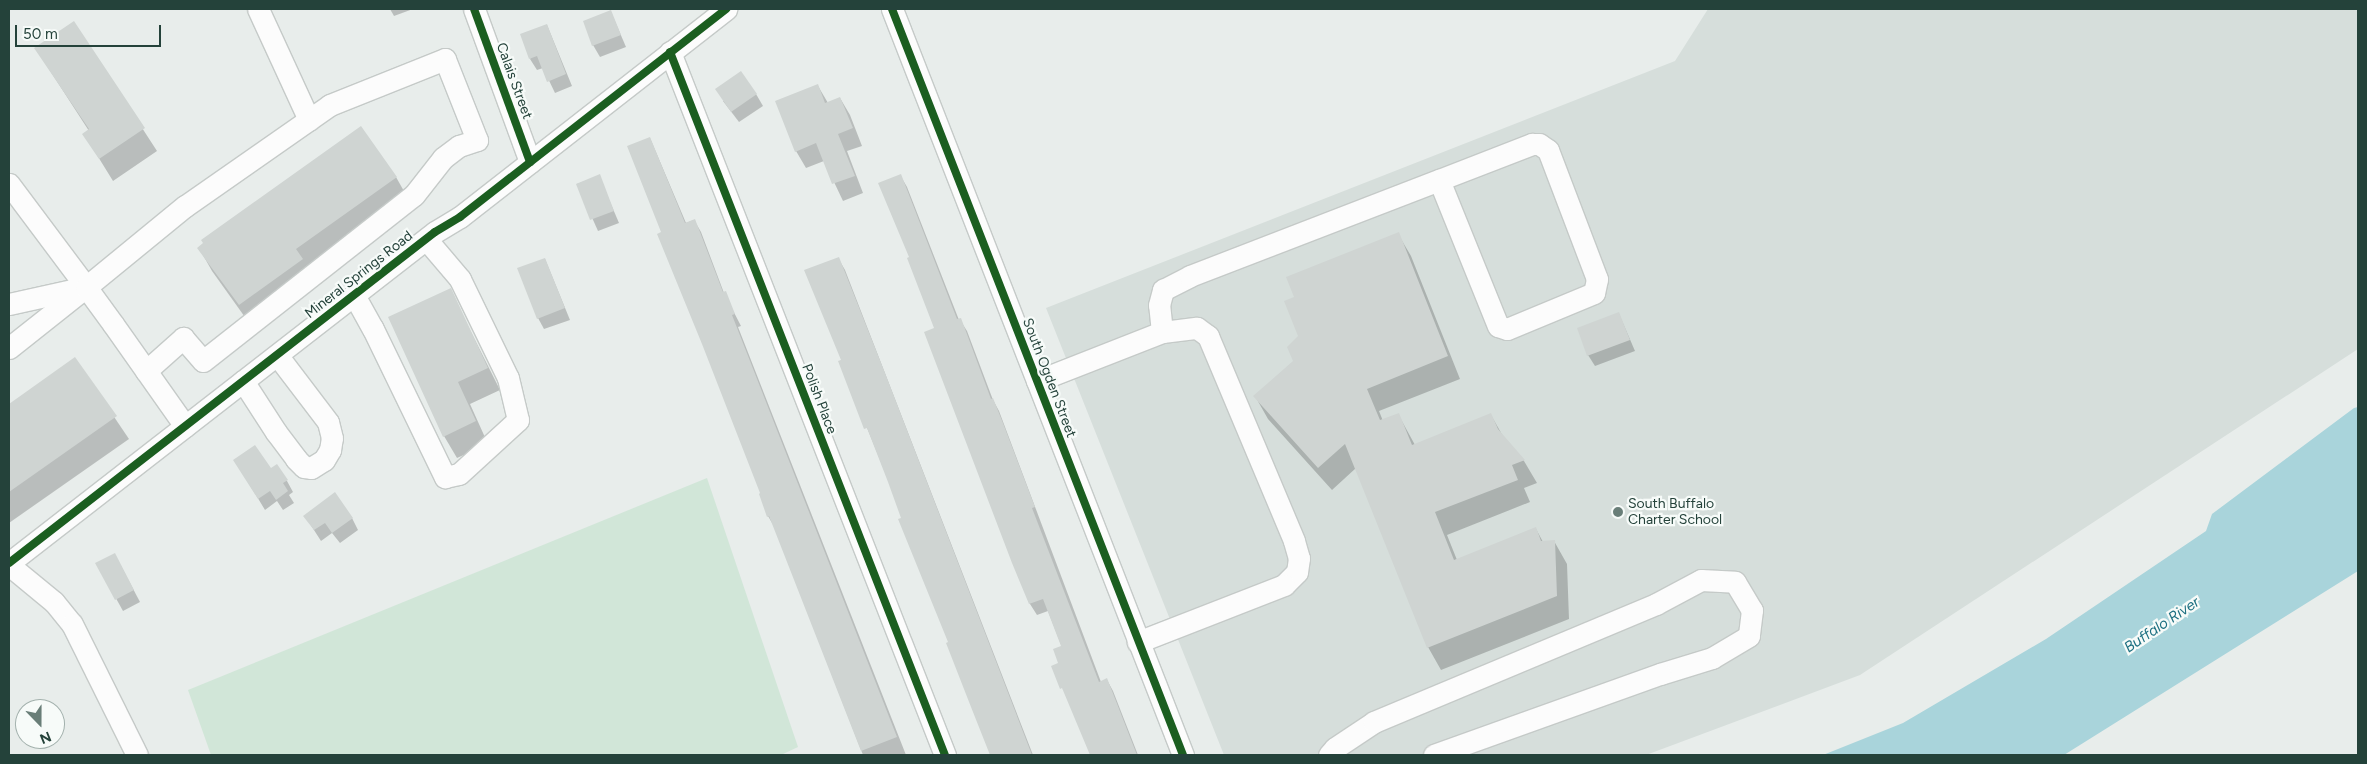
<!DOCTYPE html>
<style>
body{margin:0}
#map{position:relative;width:2367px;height:764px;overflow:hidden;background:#e8edeb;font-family:Figtree,sans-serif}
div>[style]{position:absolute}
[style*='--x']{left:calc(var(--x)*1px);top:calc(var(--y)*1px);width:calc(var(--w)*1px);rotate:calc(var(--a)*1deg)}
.built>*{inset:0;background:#d6dedb}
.green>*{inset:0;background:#d1e6d8}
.water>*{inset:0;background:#a9d4db}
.shadow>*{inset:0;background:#0003}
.building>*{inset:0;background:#cfd4d2}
.roads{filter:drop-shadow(1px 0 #c5cac8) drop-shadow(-1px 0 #c5cac8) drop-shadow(0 1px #c5cac8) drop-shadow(0 -1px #c5cac8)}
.minor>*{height:21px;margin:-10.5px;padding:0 10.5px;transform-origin:10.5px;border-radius:10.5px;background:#fcfcfc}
.cycleway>*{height:8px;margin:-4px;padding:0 4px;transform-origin:4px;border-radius:4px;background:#1b5e20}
.dots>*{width:14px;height:14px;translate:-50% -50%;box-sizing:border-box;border:2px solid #f7fbf9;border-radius:50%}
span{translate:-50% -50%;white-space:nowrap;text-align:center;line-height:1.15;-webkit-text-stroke:4.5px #f7fbf9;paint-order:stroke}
.street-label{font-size:14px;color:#24423a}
.poi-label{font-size:14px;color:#24423a}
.left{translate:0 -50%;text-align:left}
.water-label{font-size:15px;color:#1c6f80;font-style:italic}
.frame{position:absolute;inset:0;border:10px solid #24423a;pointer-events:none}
.north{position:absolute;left:15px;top:699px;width:50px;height:50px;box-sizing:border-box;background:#f7fbf9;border:1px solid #a3b1ad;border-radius:50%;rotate:158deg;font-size:14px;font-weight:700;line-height:20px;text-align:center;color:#24423a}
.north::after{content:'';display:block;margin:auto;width:18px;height:22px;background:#697e78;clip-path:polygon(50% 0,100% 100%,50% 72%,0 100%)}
.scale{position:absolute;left:15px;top:25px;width:146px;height:22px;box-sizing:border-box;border:2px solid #24423a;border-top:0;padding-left:6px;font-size:15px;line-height:18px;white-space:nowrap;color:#24423a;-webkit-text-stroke:4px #f7fbf9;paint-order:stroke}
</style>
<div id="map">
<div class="built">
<i style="clip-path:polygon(1708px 9px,2358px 9px,2358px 349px,1860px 675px,1646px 755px,1224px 755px,1046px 308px,1675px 61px)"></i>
</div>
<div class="green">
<i style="clip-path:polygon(707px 478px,798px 747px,781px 755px,211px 755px,188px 690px)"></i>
</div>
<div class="water">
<i style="clip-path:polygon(2358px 407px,2358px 571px,2064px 755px,1823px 755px,1903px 723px,2046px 639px,2206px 531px,2212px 514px,2354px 408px)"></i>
</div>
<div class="shadow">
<i style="clip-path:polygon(390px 9px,413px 9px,394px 16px)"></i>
<i style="clip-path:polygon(611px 12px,626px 47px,600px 57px,593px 45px)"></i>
<i style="clip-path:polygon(74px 23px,157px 151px,113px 181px,84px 134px,89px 131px,36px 49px)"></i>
<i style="clip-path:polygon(547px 25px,572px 86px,555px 93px,543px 68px,537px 70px,530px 59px)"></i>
<i style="clip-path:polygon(818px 86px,828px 103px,840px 98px,850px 115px,862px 146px,847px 151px,863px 193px,843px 201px,824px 161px,806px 168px,796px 151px)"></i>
<i style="clip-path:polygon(756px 94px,763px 106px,739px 122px,723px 101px)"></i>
<i style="clip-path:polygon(650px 138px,686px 223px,694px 220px,701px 232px,724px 293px,741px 326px,738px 327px,906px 755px,863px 755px,775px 528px,768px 516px,762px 494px,663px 233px)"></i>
<i style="clip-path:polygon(900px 175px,907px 187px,959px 320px,960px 320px,967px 331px,993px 400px,999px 411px,1101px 682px,1107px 680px,1113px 691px,1138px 755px,1091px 755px,1060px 664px,1062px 647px,1048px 611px,1037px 615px,1030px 604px,926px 333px,935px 329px,910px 258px)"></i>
<i style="clip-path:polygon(599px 176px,619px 223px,598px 231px,577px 184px)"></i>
<i style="clip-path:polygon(396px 177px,409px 200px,252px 327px,212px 271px,199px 248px)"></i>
<i style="clip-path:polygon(1398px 234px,1411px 256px,1460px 379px,1379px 411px,1383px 421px,1398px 414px,1415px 445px,1491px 415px,1504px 438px,1524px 461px,1537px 483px,1524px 488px,1530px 502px,1447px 535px,1457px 560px,1536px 529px,1543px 542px,1554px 541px,1567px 564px,1569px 619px,1441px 670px,1428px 647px,1356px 468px,1332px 490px,1268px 419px,1255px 396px,1294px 361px,1300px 336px,1296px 298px)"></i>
<i style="clip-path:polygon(838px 258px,845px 270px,1033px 755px,992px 755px,889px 482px,840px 361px,842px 360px)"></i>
<i style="clip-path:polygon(545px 259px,570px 320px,544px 329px,538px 318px)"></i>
<i style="clip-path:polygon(450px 290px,500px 390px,470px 404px,488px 444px,457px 458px,444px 436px)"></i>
<i style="clip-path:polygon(1619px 314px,1635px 351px,1595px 366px,1588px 355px)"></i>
<i style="clip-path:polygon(75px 359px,129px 439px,9px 523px,9px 405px)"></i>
<i style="clip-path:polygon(271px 469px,287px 481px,293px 492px,289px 495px,294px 503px,283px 510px,277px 501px,265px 510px,242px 472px)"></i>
<i style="clip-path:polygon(305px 516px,352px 518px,358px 530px,340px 543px,332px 533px,321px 541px)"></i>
<i style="clip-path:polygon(97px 564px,121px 566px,140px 602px,123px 611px)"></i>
</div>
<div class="building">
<i style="clip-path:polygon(611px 10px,621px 35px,592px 46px,583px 21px)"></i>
<i style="clip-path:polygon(74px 21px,145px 128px,99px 159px,82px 134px,89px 129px,34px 48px)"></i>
<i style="clip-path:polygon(547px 24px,566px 74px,547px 82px,537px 56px,529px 59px,520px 34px)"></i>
<i style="clip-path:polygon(741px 71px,757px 94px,731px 112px,715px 89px)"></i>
<i style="clip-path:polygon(818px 84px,825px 103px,840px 97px,853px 128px,838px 134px,855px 176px,832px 184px,816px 143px,795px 152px,775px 101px)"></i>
<i style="clip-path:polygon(361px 126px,397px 177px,296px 249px,303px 259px,239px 305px,197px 248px,203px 243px,201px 240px)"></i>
<i style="clip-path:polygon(650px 137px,685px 223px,695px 219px,723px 292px,726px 291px,735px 314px,732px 315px,897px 737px,861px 751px,769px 516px,767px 517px,759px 494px,760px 493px,702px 344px,657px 234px,661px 232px,627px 146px)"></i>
<i style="clip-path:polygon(600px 174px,614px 211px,590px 220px,576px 184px)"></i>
<i style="clip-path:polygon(901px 174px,957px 319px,961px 318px,991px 399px,993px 398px,1003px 423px,1035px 507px,1032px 508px,1099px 682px,1107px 678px,1137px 755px,1090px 755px,1062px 688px,1060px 689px,1051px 666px,1058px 663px,1053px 649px,1061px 646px,1043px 599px,1029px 604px,1012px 563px,924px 332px,934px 328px,907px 258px,909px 257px,878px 183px)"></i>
<i style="clip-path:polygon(1399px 232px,1448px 356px,1367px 389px,1380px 420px,1399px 413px,1412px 445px,1491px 413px,1498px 429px,1525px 460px,1512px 465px,1518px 480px,1435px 512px,1454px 560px,1536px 527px,1541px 541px,1555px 540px,1557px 596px,1427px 648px,1345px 444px,1318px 468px,1253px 396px,1293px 361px,1287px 347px,1298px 336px,1284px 301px,1294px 297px,1286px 277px)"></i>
<i style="clip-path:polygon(839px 257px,885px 373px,1032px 755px,990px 755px,971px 707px,946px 643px,948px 642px,898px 519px,901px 518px,888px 482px,867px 428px,864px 429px,838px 361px,841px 360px,804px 270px)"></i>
<i style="clip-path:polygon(545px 258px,565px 308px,537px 319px,517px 268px)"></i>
<i style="clip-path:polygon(451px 288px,488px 368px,458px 382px,476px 421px,443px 437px,388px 317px)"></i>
<i style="clip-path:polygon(1619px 312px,1630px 340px,1587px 356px,1577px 328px)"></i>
<i style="clip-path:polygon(75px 357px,117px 416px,9px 492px,9px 404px)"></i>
<i style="clip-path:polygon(255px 445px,271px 468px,277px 464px,288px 480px,283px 483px,288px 491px,276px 500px,270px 491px,258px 499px,233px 460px)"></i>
<i style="clip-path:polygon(335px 492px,353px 518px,332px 533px,325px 523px,314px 530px,303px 516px)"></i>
<i style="clip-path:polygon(115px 553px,134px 590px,115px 600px,95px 563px)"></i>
</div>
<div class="roads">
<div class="minor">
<i style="--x:258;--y:9;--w:122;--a:65.3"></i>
<i style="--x:474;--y:9;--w:163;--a:69.9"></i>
<i style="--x:892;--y:9;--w:801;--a:68.69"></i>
<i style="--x:670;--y:52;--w:755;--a:68.64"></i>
<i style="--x:9;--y:184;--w:129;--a:53.2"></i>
<i style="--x:354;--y:295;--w:39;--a:61"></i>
<i style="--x:373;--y:329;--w:165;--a:64.1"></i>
<i style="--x:445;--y:477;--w:14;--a:-12"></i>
<i style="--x:459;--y:474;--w:80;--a:-42.5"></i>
<i style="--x:518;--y:420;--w:43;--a:-103.4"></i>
<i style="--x:508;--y:378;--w:110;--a:-115.9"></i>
<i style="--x:460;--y:279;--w:52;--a:-130.4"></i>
<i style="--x:9;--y:304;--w:74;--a:-12.5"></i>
<i style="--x:1162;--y:332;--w:27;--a:-96"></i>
<i style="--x:1159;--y:305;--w:16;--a:-75"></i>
<i style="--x:1163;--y:290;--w:30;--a:-27"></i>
<i style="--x:1190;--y:276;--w:267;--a:-21.1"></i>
<i style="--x:1439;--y:180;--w:100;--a:-21.2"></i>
<i style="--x:1532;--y:144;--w:7;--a:0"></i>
<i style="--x:1539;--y:144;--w:11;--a:34"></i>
<i style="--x:1548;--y:150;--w:138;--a:69.2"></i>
<i style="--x:1597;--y:279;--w:14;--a:102"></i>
<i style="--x:1594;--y:293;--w:94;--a:157.5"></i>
<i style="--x:1507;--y:329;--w:9;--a:-162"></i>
<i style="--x:1498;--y:326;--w:157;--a:-112"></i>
<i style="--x:9;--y:348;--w:98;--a:-38.4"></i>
<i style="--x:146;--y:371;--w:50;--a:-41.7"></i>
<i style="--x:183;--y:338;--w:30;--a:49"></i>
<i style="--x:203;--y:361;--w:268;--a:-38.2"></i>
<i style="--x:414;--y:195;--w:47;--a:-51.9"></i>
<i style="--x:443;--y:158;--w:20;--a:-37"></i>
<i style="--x:459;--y:146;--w:19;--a:-18"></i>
<i style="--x:477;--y:140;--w:87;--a:-111.6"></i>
<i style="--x:445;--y:59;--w:124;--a:158.2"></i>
<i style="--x:330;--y:105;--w:177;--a:145.1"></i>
<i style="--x:185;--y:206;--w:128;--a:140.7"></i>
<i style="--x:86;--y:287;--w:46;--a:53.9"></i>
<i style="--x:113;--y:324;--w:125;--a:54.8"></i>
<i style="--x:243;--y:381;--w:61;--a:57.1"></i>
<i style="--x:276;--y:432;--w:34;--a:53"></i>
<i style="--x:296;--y:459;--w:11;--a:45"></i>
<i style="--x:304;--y:467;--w:7;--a:8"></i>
<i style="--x:311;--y:468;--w:15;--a:-32"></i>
<i style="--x:324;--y:460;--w:12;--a:-59"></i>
<i style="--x:330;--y:450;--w:12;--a:-81"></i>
<i style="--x:332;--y:438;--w:16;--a:-104"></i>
<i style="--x:328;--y:422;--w:84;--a:-127.3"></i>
<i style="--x:1037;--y:381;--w:134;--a:-21.4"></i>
<i style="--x:1162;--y:332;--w:35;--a:-7"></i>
<i style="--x:1197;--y:328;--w:14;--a:36"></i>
<i style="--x:1208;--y:336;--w:222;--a:67.2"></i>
<i style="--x:1294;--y:541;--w:18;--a:74"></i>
<i style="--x:1299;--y:558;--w:14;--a:98"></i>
<i style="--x:1297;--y:572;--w:18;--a:135"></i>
<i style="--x:1284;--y:585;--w:157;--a:158.7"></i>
<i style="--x:9;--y:563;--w:539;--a:-37.85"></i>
<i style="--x:435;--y:232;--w:29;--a:-31"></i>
<i style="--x:460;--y:217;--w:338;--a:-38"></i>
<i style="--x:9;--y:565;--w:58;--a:39.4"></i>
<i style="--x:54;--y:602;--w:28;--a:51"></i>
<i style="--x:72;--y:624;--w:146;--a:63.6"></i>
<i style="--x:1329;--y:755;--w:9;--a:-49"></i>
<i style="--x:1335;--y:748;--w:47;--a:-33.7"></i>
<i style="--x:1374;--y:722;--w:306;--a:-22.7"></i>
<i style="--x:1656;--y:604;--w:51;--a:-28.1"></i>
<i style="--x:1701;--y:580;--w:34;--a:3"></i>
<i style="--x:1735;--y:582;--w:33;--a:59"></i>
<i style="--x:1752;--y:610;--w:26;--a:97"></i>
<i style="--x:1749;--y:636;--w:43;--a:149.3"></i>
<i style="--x:1712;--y:658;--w:54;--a:162.9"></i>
<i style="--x:1660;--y:674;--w:240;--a:160.3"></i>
</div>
</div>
<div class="cycleway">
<i style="--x:474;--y:9;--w:163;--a:69.9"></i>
<i style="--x:892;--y:9;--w:801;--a:68.69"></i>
<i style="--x:670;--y:52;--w:755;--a:68.64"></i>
<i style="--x:9;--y:563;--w:539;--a:-37.85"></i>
<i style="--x:435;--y:232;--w:29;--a:-31"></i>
<i style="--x:460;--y:217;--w:338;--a:-38"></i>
</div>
<div class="dots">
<i style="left:1618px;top:512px;background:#697e78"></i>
</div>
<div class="street-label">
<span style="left:514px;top:81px;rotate:70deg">Calais Street</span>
<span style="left:359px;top:275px;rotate:-38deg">Mineral Springs Road</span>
<span style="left:1049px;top:378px;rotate:69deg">South Ogden Street</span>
<span style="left:819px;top:399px;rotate:69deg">Polish Place</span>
</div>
<div class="poi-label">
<span class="left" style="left:1628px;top:512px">South Buffalo<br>Charter School</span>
</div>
<div class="water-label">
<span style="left:2162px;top:625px;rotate:-34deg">Buffalo River</span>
</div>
<div class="frame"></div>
<div class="north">N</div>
<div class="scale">50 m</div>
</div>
